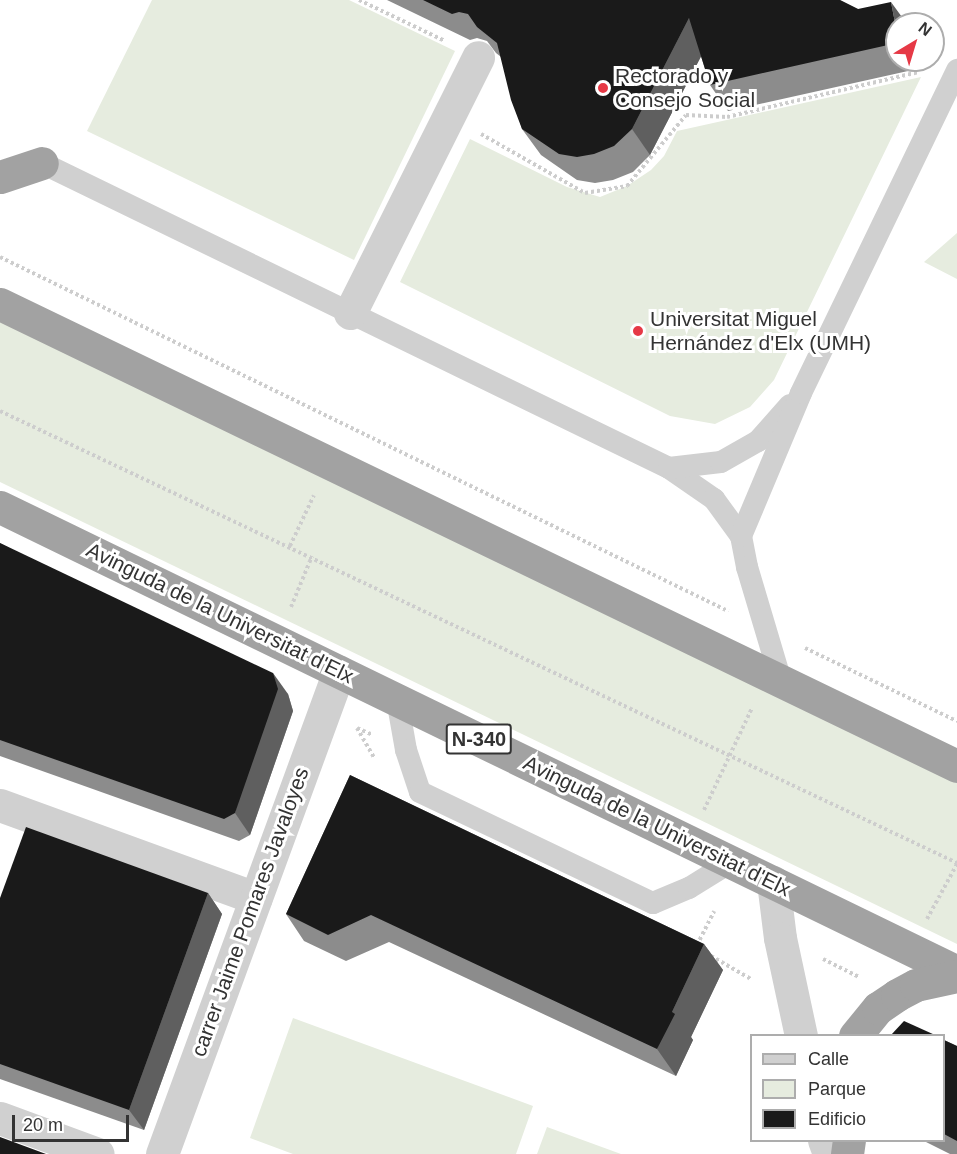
<!DOCTYPE html>
<meta charset="utf-8">
<style>
body{margin:0}
#map{position:relative;width:957px;height:1154px;overflow:hidden;background:#fff;font-family:Arial,sans-serif}
div>[style]{position:absolute}
[style*='--x']{left:calc(var(--x)*1px);top:calc(var(--y)*1px);width:calc(var(--w)*1px);rotate:calc(var(--a)*1deg)}
.green>*{inset:0;background:#e6ecdf}
.path>*{height:4px;margin-top:-2px;transform-origin:0;background:repeating-linear-gradient(90deg,#cdcdcd 0 3px,transparent 0 6px)}
.service>*{height:22px;margin:-11px;padding:0 11px;transform-origin:11px;border-radius:11px;background:#d0d0d0}
.pedestrian>*{height:33px;margin:-16.5px;padding:0 16.5px;transform-origin:16.5px;border-radius:16.5px;background:#d0d0d0}
.minor>*{height:33px;margin:-16.5px;padding:0 16.5px;transform-origin:16.5px;border-radius:16.5px;background:#d0d0d0}
.trunk>*{height:33px;margin:-16.5px;padding:0 16.5px;transform-origin:16.5px;border-radius:16.5px;background:#a2a2a2}
.wall>*{inset:0;background:#8c8c8c}
.shaded-wall>*{inset:0;background:#5f5f5f}
.building>*{inset:0;background:#1a1a1a}
.dots>*{width:16px;height:16px;translate:-50% -50%;box-sizing:border-box;border:3px solid #fff;border-radius:50%}
span{translate:-50% -50%;white-space:nowrap;text-align:center;line-height:1.15;-webkit-text-stroke:6px #fff;paint-order:stroke}
.shield-label span{padding:2px 4px;background:#fff;border:2px solid;border-radius:4px;-webkit-text-stroke-width:0}
.shield-label{font-size:20px;color:#333;font-weight:700}
.poi-label{font-size:21px;color:#333}
.left{translate:0 -50%;text-align:left}
.street-label{font-size:21px;color:#333}
.legend{position:absolute;left:750px;top:1034px;width:195px;height:108px;box-sizing:border-box;background:#fff;border:2px solid #adadad;margin:0;padding:8px 10px;list-style:none;font-size:18px;color:#333}
.legend li{display:flex;align-items:center;gap:12px;height:30px}
.legend b{width:30px;border:2px solid #adadad}
.north{position:absolute;left:885px;top:12px;width:60px;height:60px;box-sizing:border-box;background:#fff;border:2px solid #adadad;border-radius:50%;rotate:38deg;font-size:16px;font-weight:700;line-height:24px;text-align:center;color:#333}
.north::after{content:'';display:block;margin:auto;width:21px;height:27px;background:#e63946;clip-path:polygon(50% 0,100% 100%,50% 72%,0 100%)}
.scale{position:absolute;left:12px;top:1115px;width:117px;height:27px;box-sizing:border-box;border:3px solid #333;border-top:0;padding-left:8px;font-size:18px;line-height:21px;white-space:nowrap;color:#333;-webkit-text-stroke:4px #fff;paint-order:stroke}
</style>
<div id="map">
<div class="green">
<i style="clip-path:polygon(152px 0,349px 0,455px 51px,354px 260px,87px 131px)"></i>
<i style="clip-path:polygon(921px 77px,774px 380px,750px 407px,715px 424px,670px 416px,400px 282px,470px 139px,567px 187px,600px 197px,627px 186px,651px 170px,664px 156px,677px 131px)"></i>
<i style="clip-path:polygon(957px 233px,957px 279px,924px 262px)"></i>
<i style="clip-path:polygon(0 317px,957px 775px,957px 944px,0 482px)"></i>
<i style="clip-path:polygon(293px 1018px,533px 1106px,516px 1154px,293px 1154px,250px 1138px)"></i>
<i style="clip-path:polygon(547px 1127px,621px 1154px,537px 1154px)"></i>
</div>
<div class="path">
<i style="--x:359;--y:0;--w:95;--a:25.5"></i>
<i style="--x:481;--y:134;--w:120;--a:29.6"></i>
<i style="--x:585;--y:193;--w:43;--a:-9.5"></i>
<i style="--x:627;--y:186;--w:92;--a:-50.3"></i>
<i style="--x:686;--y:115;--w:41;--a:2.8"></i>
<i style="--x:727;--y:117;--w:197;--a:-13.2"></i>
<i style="--x:0;--y:257;--w:810;--a:25.93"></i>
<i style="--x:0;--y:411;--w:1058;--a:25.28"></i>
<i style="--x:290;--y:546;--w:56;--a:-64.8"></i>
<i style="--x:291;--y:607;--w:55;--a:-67.6"></i>
<i style="--x:805;--y:648;--w:169;--a:25.7"></i>
<i style="--x:357;--y:728;--w:34;--a:60"></i>
<i style="--x:357;--y:728;--w:17;--a:24"></i>
<i style="--x:704;--y:810;--w:113;--a:-64.8"></i>
<i style="--x:927;--y:919;--w:63;--a:-61.4"></i>
<i style="--x:697;--y:945;--w:38;--a:-63"></i>
<i style="--x:711;--y:956;--w:46;--a:29.9"></i>
<i style="--x:823;--y:959;--w:40;--a:26.6"></i>
</div>
<div class="service">
<i style="--x:42;--y:163;--w:697;--a:25.94"></i>
<i style="--x:669;--y:468;--w:55;--a:34.6"></i>
<i style="--x:714;--y:499;--w:46;--a:53.9"></i>
<i style="--x:741;--y:536;--w:32;--a:79"></i>
<i style="--x:747;--y:567;--w:119;--a:73.4"></i>
<i style="--x:669;--y:468;--w:52;--a:-6.6"></i>
<i style="--x:721;--y:462;--w:43;--a:-29.6"></i>
<i style="--x:758;--y:441;--w:48;--a:-48.4"></i>
<i style="--x:741;--y:536;--w:155;--a:-67.2"></i>
<i style="--x:801;--y:393;--w:359;--a:-64.2"></i>
<i style="--x:397;--y:699;--w:52;--a:80"></i>
<i style="--x:406;--y:750;--w:44;--a:71.6"></i>
<i style="--x:420;--y:792;--w:258;--a:25.5"></i>
<i style="--x:653;--y:903;--w:39;--a:-23"></i>
<i style="--x:689;--y:888;--w:49;--a:-31.8"></i>
</div>
<div class="pedestrian">
<i style="--x:350;--y:313;--w:286;--a:-63.4"></i>
</div>
<div class="minor">
<i style="--x:0;--y:805;--w:272;--a:20"></i>
<i style="--x:773;--y:882;--w:56;--a:82.9"></i>
<i style="--x:780;--y:938;--w:100;--a:77.9"></i>
<i style="--x:0;--y:1118;--w:104;--a:20.2"></i>
<i style="--x:824;--y:1140;--w:15;--a:70"></i>
<i style="--x:162;--y:1154;--w:514;--a:-69.87"></i>
</div>
<div class="trunk">
<i style="--x:0;--y:177;--w:44;--a:-18.4"></i>
<i style="--x:0;--y:304;--w:1063;--a:25.77"></i>
<i style="--x:0;--y:507;--w:1064;--a:25.91"></i>
<i style="--x:855;--y:1036;--w:36;--a:-51"></i>
<i style="--x:878;--y:1008;--w:23;--a:-34"></i>
<i style="--x:897;--y:995;--w:21;--a:-28"></i>
<i style="--x:916;--y:985;--w:42;--a:-12.4"></i>
<i style="--x:847;--y:1154;--w:14;--a:-82"></i>
</div>
<div class="wall">
<i style="clip-path:polygon(387px 0,840px 0,858px 9px,897px 24px,897px 60px,915px 60px,917px 69px,728px 111px,710px 85px,701px 56px,650px 155px,633px 172px,613px 180px,595px 183px,577px 180px,541px 155px,522px 129px,501px 57px,496px 53px,487px 41px,477px 38px,470px 40px)"></i>
<i style="clip-path:polygon(0 543px,288px 694px,293px 711px,250px 835px,239px 841px,0 756px)"></i>
<i style="clip-path:polygon(350px 775px,704px 944px,723px 970px,691px 1037px,693px 1040px,676px 1076px,389px 942px,346px 961px,304px 941px,286px 914px)"></i>
<i style="clip-path:polygon(208px 893px,222px 914px,144px 1130px,0 1079px,0 898px)"></i>
<i style="clip-path:polygon(944px 1040px,957px 1046px,957px 1154px,950px 1154px,922px 1140px,944px 1140px)"></i>
</div>
<div class="shaded-wall">
<i style="clip-path:polygon(891px 2px,907px 24px,897px 24px,897px 33px)"></i>
<i style="clip-path:polygon(689px 18px,707px 45px,650px 155px,632px 129px)"></i>
<i style="clip-path:polygon(911px 60px,915px 60px,917px 69px)"></i>
<i style="clip-path:polygon(273px 673px,288px 694px,293px 711px,250px 835px,235px 813px)"></i>
<i style="clip-path:polygon(208px 893px,222px 914px,144px 1130px,129px 1110px)"></i>
<i style="clip-path:polygon(704px 944px,723px 970px,691px 1037px,693px 1040px,676px 1076px,657px 1049px,672px 1012px)"></i>
</div>
<div class="building">
<i style="clip-path:polygon(423px 0,840px 0,858px 9px,891px 2px,897px 33px,897px 43px,710px 85px,689px 18px,632px 129px,614px 146px,594px 154px,577px 157px,559px 154px,522px 129px,511px 100px,497px 43px,477px 27px,468px 14px,459px 12px,452px 14px)"></i>
<i style="clip-path:polygon(0 543px,273px 673px,278px 689px,235px 813px,224px 819px,0 740px)"></i>
<i style="clip-path:polygon(350px 775px,704px 944px,672px 1012px,675px 1014px,657px 1049px,371px 915px,328px 935px,286px 914px)"></i>
<i style="clip-path:polygon(26px 827px,208px 893px,129px 1110px,0 1064px,0 898px)"></i>
<i style="clip-path:polygon(904px 1021px,935px 1035px,891px 1035px)"></i>
<i style="clip-path:polygon(944px 1040px,957px 1046px,957px 1141px,944px 1134px)"></i>
<i style="clip-path:polygon(0 1137px,46px 1154px,0 1154px)"></i>
</div>
<div class="dots">
<i style="left:603px;top:88px;background:#e63946"></i>
<i style="left:638px;top:331px;background:#e63946"></i>
</div>
<div class="shield-label">
<span style="left:479px;top:739px">N-340</span>
</div>
<div class="poi-label">
<span class="left" style="left:615px;top:88px">Rectorado y<br>Consejo Social</span>
<span class="left" style="left:650px;top:331px">Universitat Miguel<br>Hernández d'Elx (UMH)</span>
</div>
<div class="street-label">
<span style="left:220px;top:613px;rotate:26deg">Avinguda de la Universitat d'Elx</span>
<span style="left:657px;top:826px;rotate:26deg">Avinguda de la Universitat d'Elx</span>
<span style="left:250px;top:912px;rotate:-70deg">carrer Jaime Pomares Javaloyes</span>
</div>
<ul class="legend">
<li><b style="height:8px;background:#d0d0d0"></b>Calle</li>
<li><b style="height:16px;background:#e6ecdf"></b>Parque</li>
<li><b style="height:16px;background:#1a1a1a"></b>Edificio</li>
</ul>
<div class="north">N</div>
<div class="scale">20 m</div>
</div>
